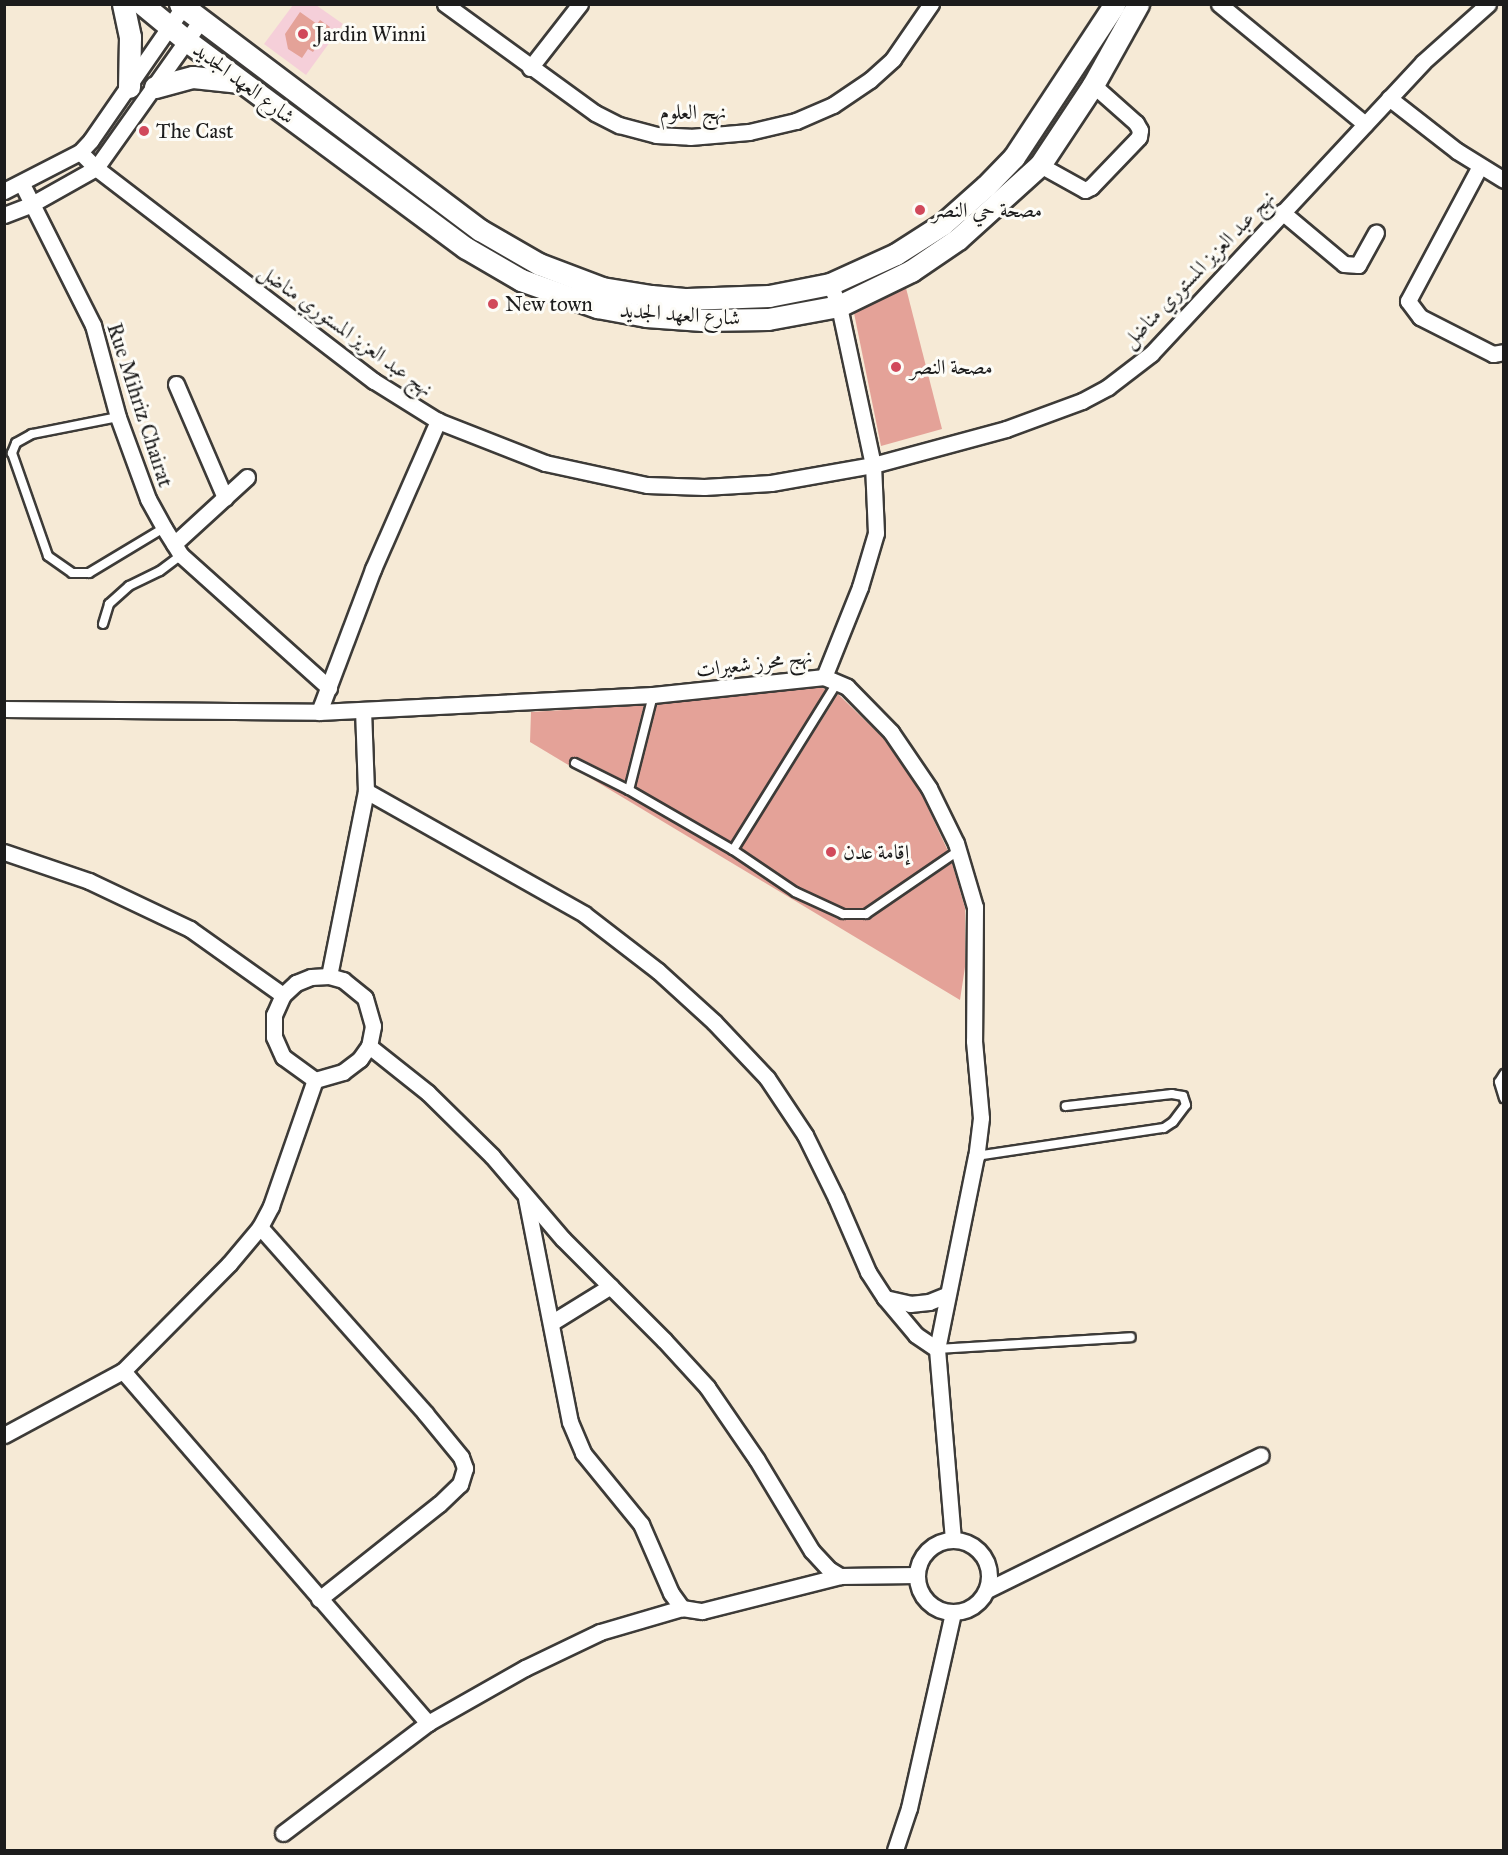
<!DOCTYPE html>
<meta charset="utf-8">
<style>
body{margin:0}
#map{position:relative;width:1508px;height:1855px;overflow:hidden;background:#f6ead6;font-family:"IM FELL Great Primer",Amiri,serif}
div>[style]{position:absolute}
[style*='--x']{left:calc(var(--x)*1px);top:calc(var(--y)*1px);width:calc(var(--w)*1px);rotate:calc(var(--a)*1deg)}
.built>*{inset:0;background:#f5cfd9}
.building>*{inset:0;background:#e4a298}
.roads{filter:drop-shadow(2px 0 #3d3b38) drop-shadow(-2px 0 #3d3b38) drop-shadow(0 2px #3d3b38) drop-shadow(0 -2px #3d3b38)}
.lane>*{height:8px;margin:-4px;padding:0 4px;transform-origin:4px;border-radius:4px;background:#fff}
.street>*{height:15px;margin:-7.5px;padding:0 7.5px;transform-origin:7.5px;border-radius:7.5px;background:#fff}
.street>.ring{margin:-7.5px;padding:0;box-sizing:content-box;background:none;border:15px solid #fff;border-radius:50%}
.secondary>*{height:21px;margin:-10.5px;padding:0 10.5px;transform-origin:10.5px;border-radius:10.5px;background:#fff}
.dots>*{width:16px;height:16px;translate:-50% -50%;box-sizing:border-box;border:3px solid #fdfcf7;border-radius:50%}
span{translate:-50% -50%;white-space:nowrap;text-align:center;line-height:1.15;-webkit-text-stroke:6px #fdfcf7;paint-order:stroke}
.poi-label{font-size:21px;color:#1c1c1c}
.left{translate:0 -50%;text-align:left}
.street-label{font-size:21px;color:#1c1c1c}
.frame{position:absolute;inset:0;border:6px solid #1c1c1c;pointer-events:none}
</style>
<div id="map">
<div class="built">
<i style="clip-path:polygon(293px 5px,316px 5px,343px 24px,306px 75px,264px 44px)"></i>
</div>
<div class="building">
<i style="clip-path:polygon(300px 12px,317px 24px,320px 20px,330px 27px,313px 52px,308px 49px,302px 58px,288px 49px,285px 34px)"></i>
<i style="clip-path:polygon(906px 288px,942px 429px,881px 446px,854px 313px)"></i>
<i style="clip-path:polygon(818px 687px,826px 689px,731px 842px,636px 787px,657px 704px)"></i>
<i style="clip-path:polygon(838px 694px,883px 738px,921px 793px,948px 851px,864px 908px,844px 908px,798px 887px,741px 848px)"></i>
<i style="clip-path:polygon(644px 705px,625px 781px,577px 757px,570px 760px,570px 766px,530px 742px,531px 712px)"></i>
<i style="clip-path:polygon(582px 773px,626px 795px,730px 855px,792px 897px,841px 920px,869px 919px,952px 863px,965px 908px,965px 967px,960px 1000px)"></i>
</div>
<div class="roads">
<div class="lane">
<i style="--x:118;--y:417;--w:88;--a:168.8"></i>
<i style="--x:32;--y:434;--w:18;--a:151"></i>
<i style="--x:16;--y:443;--w:11;--a:112"></i>
<i style="--x:12;--y:453;--w:109;--a:70.7"></i>
<i style="--x:48;--y:556;--w:29;--a:35"></i>
<i style="--x:72;--y:573;--w:17;--a:0"></i>
<i style="--x:89;--y:573;--w:87;--a:-31"></i>
<i style="--x:103;--y:624;--w:21;--a:-73"></i>
<i style="--x:109;--y:604;--w:27;--a:-42"></i>
<i style="--x:129;--y:586;--w:34;--a:-26"></i>
<i style="--x:160;--y:571;--w:26;--a:-37"></i>
<i style="--x:575;--y:763;--w:60;--a:26.6"></i>
<i style="--x:629;--y:790;--w:120;--a:30"></i>
<i style="--x:733;--y:850;--w:75;--a:34.1"></i>
<i style="--x:795;--y:892;--w:53;--a:24.6"></i>
<i style="--x:843;--y:914;--w:23;--a:0"></i>
<i style="--x:866;--y:914;--w:112;--a:-34.4"></i>
<i style="--x:629;--y:790;--w:98;--a:-75.8"></i>
<i style="--x:733;--y:850;--w:197;--a:-58.1"></i>
<i style="--x:1504;--y:1074;--w:9;--a:122"></i>
<i style="--x:1499;--y:1082;--w:17;--a:73"></i>
<i style="--x:976;--y:1156;--w:190;--a:-8.5"></i>
<i style="--x:1164;--y:1128;--w:11;--a:-34"></i>
<i style="--x:1173;--y:1122;--w:21;--a:-53"></i>
<i style="--x:1186;--y:1105;--w:9;--a:-108"></i>
<i style="--x:1183;--y:1096;--w:11;--a:-170"></i>
<i style="--x:1172;--y:1094;--w:107;--a:173.5"></i>
<i style="--x:937;--y:1349;--w:194;--a:-3.5"></i>
</div>
<div class="street">
<i style="--x:445;--y:4;--w:185;--a:36"></i>
<i style="--x:595;--y:113;--w:27;--a:27"></i>
<i style="--x:619;--y:125;--w:38;--a:15"></i>
<i style="--x:656;--y:135;--w:34;--a:3"></i>
<i style="--x:690;--y:137;--w:59;--a:-4.8"></i>
<i style="--x:749;--y:132;--w:48;--a:-13.2"></i>
<i style="--x:796;--y:121;--w:40;--a:-23.4"></i>
<i style="--x:833;--y:105;--w:45;--a:-34"></i>
<i style="--x:870;--y:80;--w:31;--a:-42"></i>
<i style="--x:893;--y:59;--w:67;--a:-55.4"></i>
<i style="--x:1219;--y:4;--w:189;--a:39.4"></i>
<i style="--x:530;--y:68;--w:81;--a:-52"></i>
<i style="--x:1389;--y:98;--w:86;--a:37.9"></i>
<i style="--x:1457;--y:151;--w:55;--a:31.7"></i>
<i style="--x:80;--y:152;--w:23;--a:45"></i>
<i style="--x:96;--y:168;--w:350;--a:37.5"></i>
<i style="--x:374;--y:381;--w:75;--a:32"></i>
<i style="--x:438;--y:421;--w:115;--a:21.4"></i>
<i style="--x:545;--y:463;--w:104;--a:12.2"></i>
<i style="--x:647;--y:485;--w:57;--a:2"></i>
<i style="--x:704;--y:487;--w:67;--a:-3.4"></i>
<i style="--x:771;--y:483;--w:104;--a:-10"></i>
<i style="--x:873;--y:465;--w:138;--a:-15.1"></i>
<i style="--x:1006;--y:429;--w:81;--a:-20.2"></i>
<i style="--x:1082;--y:401;--w:30;--a:-28"></i>
<i style="--x:1108;--y:387;--w:54;--a:-37.5"></i>
<i style="--x:1151;--y:354;--w:399;--a:-47"></i>
<i style="--x:1423;--y:62;--w:87;--a:-41.7"></i>
<i style="--x:1040;--y:165;--w:51;--a:29.1"></i>
<i style="--x:1085;--y:190;--w:7;--a:-27"></i>
<i style="--x:1091;--y:187;--w:69;--a:-46.2"></i>
<i style="--x:1139;--y:137;--w:7;--a:-82"></i>
<i style="--x:1140;--y:130;--w:8;--a:-120"></i>
<i style="--x:1136;--y:123;--w:57;--a:-138.5"></i>
<i style="--x:1480;--y:166;--w:153;--a:118.1"></i>
<i style="--x:1408;--y:301;--w:20;--a:53"></i>
<i style="--x:1420;--y:317;--w:82;--a:26.9"></i>
<i style="--x:1493;--y:354;--w:11;--a:-10"></i>
<i style="--x:22;--y:184;--w:158;--a:63.3"></i>
<i style="--x:93;--y:325;--w:95;--a:74.8"></i>
<i style="--x:118;--y:417;--w:87;--a:69.9"></i>
<i style="--x:148;--y:499;--w:33;--a:61"></i>
<i style="--x:164;--y:528;--w:32;--a:58"></i>
<i style="--x:181;--y:555;--w:199;--a:41.9"></i>
<i style="--x:4;--y:191;--w:85;--a:-27.2"></i>
<i style="--x:80;--y:152;--w:16;--a:-47"></i>
<i style="--x:91;--y:140;--w:162;--a:-55.3"></i>
<i style="--x:1282;--y:212;--w:81;--a:40"></i>
<i style="--x:1344;--y:264;--w:14;--a:4"></i>
<i style="--x:1358;--y:265;--w:37;--a:-61"></i>
<i style="--x:4;--y:215;--w:30;--a:-21"></i>
<i style="--x:32;--y:204;--w:73;--a:-29.4"></i>
<i style="--x:96;--y:168;--w:181;--a:-54.6"></i>
<i style="--x:176;--y:384;--w:124;--a:66.7"></i>
<i style="--x:174;--y:544;--w:99;--a:-42.5"></i>
<i style="--x:824;--y:677;--w:25;--a:23"></i>
<i style="--x:847;--y:687;--w:63;--a:45.6"></i>
<i style="--x:891;--y:732;--w:68;--a:55.8"></i>
<i style="--x:929;--y:788;--w:61;--a:63.9"></i>
<i style="--x:956;--y:843;--w:67;--a:73.5"></i>
<i style="--x:975;--y:907;--w:134;--a:90.4"></i>
<i style="--x:974;--y:1041;--w:77;--a:84.8"></i>
<i style="--x:981;--y:1118;--w:38;--a:97"></i>
<i style="--x:976;--y:1156;--w:197;--a:101.4"></i>
<i style="--x:937;--y:1349;--w:191;--a:85.2"></i>
<i style="--x:4;--y:709;--w:315;--a:0.5"></i>
<i style="--x:319;--y:712;--w:334;--a:-2.9"></i>
<i style="--x:653;--y:695;--w:172;--a:-6"></i>
<i style="--x:824;--y:677;--w:97;--a:-68.2"></i>
<i style="--x:860;--y:587;--w:56;--a:-73.5"></i>
<i style="--x:876;--y:533;--w:68;--a:-92.5"></i>
<i style="--x:873;--y:465;--w:163;--a:-102.1"></i>
<i style="--x:839;--y:306;--w:24;--a:-112"></i>
<i style="--x:319;--y:712;--w:153;--a:-69.3"></i>
<i style="--x:373;--y:569;--w:162;--a:-66.3"></i>
<i style="--x:366;--y:791;--w:250;--a:29.4"></i>
<i style="--x:584;--y:914;--w:93;--a:37.6"></i>
<i style="--x:658;--y:971;--w:76;--a:42.3"></i>
<i style="--x:714;--y:1022;--w:77;--a:46.6"></i>
<i style="--x:767;--y:1078;--w:69;--a:56.3"></i>
<i style="--x:805;--y:1135;--w:70;--a:63.8"></i>
<i style="--x:836;--y:1198;--w:81;--a:66.6"></i>
<i style="--x:868;--y:1272;--w:31;--a:57"></i>
<i style="--x:885;--y:1298;--w:48;--a:50"></i>
<i style="--x:916;--y:1335;--w:25;--a:34"></i>
<i style="--x:4;--y:852;--w:90;--a:18.8"></i>
<i style="--x:89;--y:881;--w:112;--a:25.4"></i>
<i style="--x:190;--y:929;--w:114;--a:35.4"></i>
<i style="--x:329;--y:976;--w:15;--a:16"></i>
<i style="--x:343;--y:980;--w:28;--a:39"></i>
<i style="--x:365;--y:998;--w:29;--a:74"></i>
<i style="--x:373;--y:1026;--w:20;--a:101"></i>
<i style="--x:369;--y:1046;--w:16;--a:125"></i>
<i style="--x:360;--y:1059;--w:21;--a:143"></i>
<i style="--x:343;--y:1072;--w:29;--a:164"></i>
<i style="--x:315;--y:1080;--w:39;--a:-144"></i>
<i style="--x:283;--y:1057;--w:22;--a:-114"></i>
<i style="--x:274;--y:1037;--w:22;--a:-90"></i>
<i style="--x:274;--y:1015;--w:22;--a:-66"></i>
<i style="--x:283;--y:995;--w:18;--a:-43"></i>
<i style="--x:296;--y:983;--w:16;--a:-22"></i>
<i style="--x:311;--y:977;--w:18;--a:-3"></i>
<i style="--x:329;--y:976;--w:189;--a:-78.7"></i>
<i style="--x:366;--y:791;--w:81;--a:-92.1"></i>
<i style="--x:369;--y:1046;--w:75;--a:38.5"></i>
<i style="--x:428;--y:1093;--w:90;--a:44.5"></i>
<i style="--x:492;--y:1156;--w:109;--a:49.5"></i>
<i style="--x:563;--y:1239;--w:143;--a:45"></i>
<i style="--x:664;--y:1340;--w:64;--a:47.5"></i>
<i style="--x:707;--y:1387;--w:88;--a:55.6"></i>
<i style="--x:757;--y:1460;--w:106;--a:58.9"></i>
<i style="--x:812;--y:1551;--w:26;--a:47"></i>
<i style="--x:830;--y:1570;--w:12;--a:31"></i>
<i style="--x:526;--y:1198;--w:228;--a:78.9"></i>
<i style="--x:570;--y:1422;--w:34;--a:67"></i>
<i style="--x:583;--y:1453;--w:92;--a:50.8"></i>
<i style="--x:641;--y:1524;--w:75;--a:66.5"></i>
<i style="--x:671;--y:1593;--w:19;--a:54"></i>
<i style="--x:682;--y:1608;--w:20;--a:9"></i>
<i style="--x:702;--y:1611;--w:142;--a:-14.2"></i>
<i style="--x:840;--y:1576;--w:77;--a:-0.7"></i>
<i style="--x:260;--y:1227;--w:249;--a:48.4"></i>
<i style="--x:425;--y:1413;--w:57;--a:50.7"></i>
<i style="--x:461;--y:1457;--w:12;--a:70"></i>
<i style="--x:465;--y:1468;--w:17;--a:107"></i>
<i style="--x:460;--y:1484;--w:29;--a:136"></i>
<i style="--x:439;--y:1504;--w:153;--a:141.6"></i>
<i style="--x:885;--y:1298;--w:26;--a:13"></i>
<i style="--x:910;--y:1304;--w:19;--a:-6"></i>
<i style="--x:929;--y:1302;--w:18;--a:-22"></i>
<i style="--x:551;--y:1323;--w:70;--a:-31.7"></i>
<i style="--x:123;--y:1371;--w:466;--a:49.1"></i>
<i style="--x:4;--y:1435;--w:135;--a:-28.3"></i>
<i style="--x:123;--y:1371;--w:151;--a:-45.3"></i>
<i style="--x:229;--y:1264;--w:48;--a:-50"></i>
<i style="--x:260;--y:1227;--w:24;--a:-62"></i>
<i style="--x:271;--y:1206;--w:133;--a:-70.8"></i>
<i class="ring" style="left:917px;top:1540px;width:57px;height:57px"></i>
<i style="--x:987;--y:1590;--w:305;--a:-26.2"></i>
<i style="--x:283;--y:1833;--w:182;--a:-37.2"></i>
<i style="--x:428;--y:1723;--w:112;--a:-29.6"></i>
<i style="--x:525;--y:1668;--w:83;--a:-25.6"></i>
<i style="--x:600;--y:1632;--w:85;--a:-16.3"></i>
<i style="--x:895;--y:1850;--w:44;--a:-71.6"></i>
<i style="--x:909;--y:1808;--w:201;--a:-77.3"></i>
</div>
<div class="secondary">
<i style="--x:123;--y:4;--w:34;--a:78"></i>
<i style="--x:130;--y:37;--w:50;--a:91.1"></i>
<i style="--x:142;--y:4;--w:58;--a:39.4"></i>
<i style="--x:187;--y:41;--w:347;--a:36.6"></i>
<i style="--x:466;--y:248;--w:64;--a:30.2"></i>
<i style="--x:521;--y:280;--w:81;--a:19.6"></i>
<i style="--x:597;--y:307;--w:50;--a:10.4"></i>
<i style="--x:646;--y:316;--w:56;--a:4.1"></i>
<i style="--x:702;--y:320;--w:66;--a:-0.9"></i>
<i style="--x:768;--y:319;--w:72;--a:-10.4"></i>
<i style="--x:839;--y:306;--w:80;--a:-25.9"></i>
<i style="--x:911;--y:271;--w:57;--a:-34.2"></i>
<i style="--x:958;--y:239;--w:110;--a:-42.1"></i>
<i style="--x:1040;--y:165;--w:96;--a:-56.5"></i>
<i style="--x:1093;--y:85;--w:93;--a:-60.9"></i>
<i style="--x:180;--y:4;--w:376;--a:37"></i>
<i style="--x:480;--y:230;--w:68;--a:30"></i>
<i style="--x:539;--y:264;--w:67;--a:20.9"></i>
<i style="--x:602;--y:288;--w:50;--a:9.3"></i>
<i style="--x:651;--y:296;--w:36;--a:5"></i>
<i style="--x:687;--y:299;--w:82;--a:-2.1"></i>
<i style="--x:769;--y:296;--w:62;--a:-11.1"></i>
<i style="--x:830;--y:284;--w:72;--a:-24.4"></i>
<i style="--x:896;--y:254;--w:56;--a:-32.6"></i>
<i style="--x:943;--y:224;--w:57;--a:-41.5"></i>
<i style="--x:986;--y:186;--w:40;--a:-46"></i>
<i style="--x:1014;--y:157;--w:183;--a:-56.6"></i>
<i style="--x:155;--y:87;--w:39;--a:-15"></i>
<i style="--x:193;--y:77;--w:47;--a:6.1"></i>
</div>
</div>
<div class="dots">
<i style="left:303px;top:34px;background:#d1495b"></i>
<i style="left:144px;top:131px;background:#d1495b"></i>
<i style="left:920px;top:210px;background:#d1495b"></i>
<i style="left:493px;top:304px;background:#d1495b"></i>
<i style="left:896px;top:367px;background:#d1495b"></i>
<i style="left:831px;top:852px;background:#d1495b"></i>
</div>
<div class="poi-label">
<span class="left" style="left:315px;top:34px">Jardin Winni</span>
<span class="left" style="left:156px;top:131px">The Cast</span>
<span class="left" style="left:932px;top:210px">مصحة حي النصر</span>
<span class="left" style="left:505px;top:304px">New town</span>
<span class="left" style="left:910px;top:367px">مصحة النصر</span>
<span class="left" style="left:843px;top:852px">إقامة عدن</span>
</div>
<div class="street-label">
<span style="left:244px;top:83px;rotate:37deg">شارع العهد الجديد</span>
<span style="left:693px;top:112px">نهج العلوم</span>
<span style="left:1198px;top:269px;rotate:-46deg">نهج عبد العزيز المستوري مناضل</span>
<span style="left:680px;top:314px;rotate:4deg">شارع العهد الجديد</span>
<span style="left:346px;top:330px;rotate:36deg">نهج عبد العزيز المستوري مناضل</span>
<span style="left:140px;top:405px;rotate:72deg">Rue Mihriz Chairat</span>
<span style="left:754px;top:663px;rotate:-7deg">نهج محرز شعيرات</span>
</div>
<div class="frame"></div>
</div>
